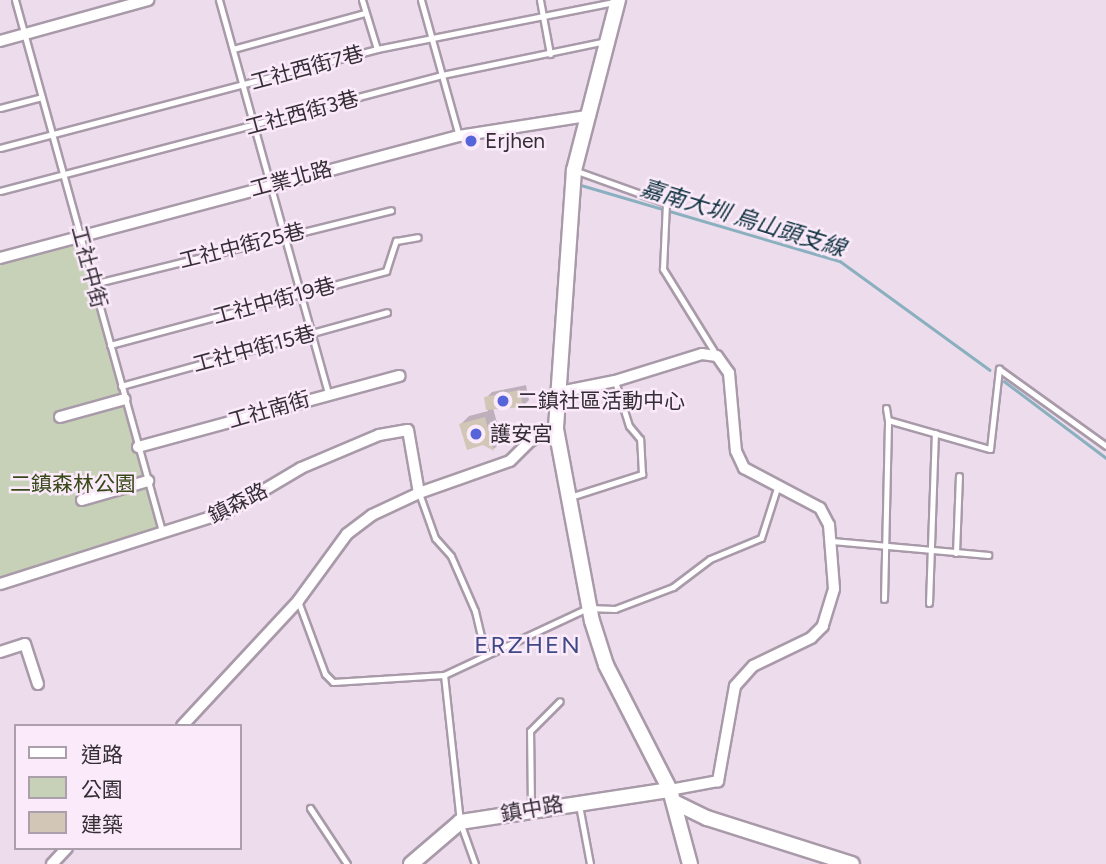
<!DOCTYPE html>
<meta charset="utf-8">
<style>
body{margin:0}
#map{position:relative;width:1106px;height:864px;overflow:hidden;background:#edddec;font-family:Figtree,"Noto Sans TC",sans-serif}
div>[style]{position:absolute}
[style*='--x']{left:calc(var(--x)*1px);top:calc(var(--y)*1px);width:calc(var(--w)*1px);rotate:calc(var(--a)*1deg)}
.green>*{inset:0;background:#c6d1b7}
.shadow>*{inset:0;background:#0003}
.stream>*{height:2.5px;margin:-1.25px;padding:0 1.25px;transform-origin:1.25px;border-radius:1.25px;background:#8ab0c0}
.building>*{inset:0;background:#d2c7b6}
.roads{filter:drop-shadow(2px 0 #a99aa9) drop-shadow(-2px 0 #a99aa9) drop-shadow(0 2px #a99aa9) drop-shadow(0 -2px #a99aa9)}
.lane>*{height:5px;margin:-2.5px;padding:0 2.5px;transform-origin:2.5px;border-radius:2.5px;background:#fff}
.street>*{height:10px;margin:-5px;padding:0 5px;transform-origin:5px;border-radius:5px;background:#fff}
.secondary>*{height:14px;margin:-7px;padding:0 7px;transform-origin:7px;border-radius:7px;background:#fff}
.dots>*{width:19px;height:19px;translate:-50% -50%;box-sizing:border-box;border:4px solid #faeafa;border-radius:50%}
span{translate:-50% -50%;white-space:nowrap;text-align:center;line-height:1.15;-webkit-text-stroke:5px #faeafa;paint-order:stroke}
.street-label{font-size:21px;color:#352f35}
.poi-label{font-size:21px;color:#352f35}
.left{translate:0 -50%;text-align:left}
.park-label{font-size:21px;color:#384918}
.water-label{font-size:23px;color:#103340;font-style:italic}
.quarter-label{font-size:24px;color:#3e4985;letter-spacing:2px}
.legend{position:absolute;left:14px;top:724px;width:228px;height:126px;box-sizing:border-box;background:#faeafa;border:2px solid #ab9fab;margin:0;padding:9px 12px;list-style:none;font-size:21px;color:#352f35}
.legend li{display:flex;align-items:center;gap:14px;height:35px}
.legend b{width:35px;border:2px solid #ab9fab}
</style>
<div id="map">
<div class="green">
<i style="clip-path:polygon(80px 235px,163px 535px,0 580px,0 257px)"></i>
</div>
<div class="shadow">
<i style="clip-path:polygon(526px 385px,529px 400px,523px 406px,493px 408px,502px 441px,494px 449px,461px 424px,469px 416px,488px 411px,486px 398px,492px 392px)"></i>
</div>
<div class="stream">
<i style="--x:581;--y:185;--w:270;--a:16.4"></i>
<i style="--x:840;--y:261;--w:185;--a:36"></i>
<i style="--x:1004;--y:381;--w:128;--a:37"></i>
</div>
<div class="building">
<i style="clip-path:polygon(520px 390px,523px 407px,486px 410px,484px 397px)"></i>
<i style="clip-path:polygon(485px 417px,494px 451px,483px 445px,467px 450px,459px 424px)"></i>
</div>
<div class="roads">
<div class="lane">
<i style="--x:15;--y:0;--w:551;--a:74.53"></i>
<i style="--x:219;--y:0;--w:408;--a:74.5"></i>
<i style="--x:362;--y:0;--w:51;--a:73"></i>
<i style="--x:421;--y:0;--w:141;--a:74.4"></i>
<i style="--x:540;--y:0;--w:55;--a:79.5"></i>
<i style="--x:233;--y:49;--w:137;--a:-15.3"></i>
<i style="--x:0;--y:108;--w:43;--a:-14.7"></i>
<i style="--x:0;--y:148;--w:390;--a:-14.7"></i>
<i style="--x:377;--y:49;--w:243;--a:-11.2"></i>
<i style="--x:574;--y:170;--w:98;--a:19.7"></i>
<i style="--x:666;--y:203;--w:66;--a:92.6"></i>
<i style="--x:663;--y:269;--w:102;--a:58.2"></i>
<i style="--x:0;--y:191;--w:457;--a:-14.7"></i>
<i style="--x:442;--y:75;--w:167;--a:-11.7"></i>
<i style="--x:93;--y:284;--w:307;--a:-13.9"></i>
<i style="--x:110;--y:345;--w:286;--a:-15"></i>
<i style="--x:386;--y:271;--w:32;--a:-72"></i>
<i style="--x:396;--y:241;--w:22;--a:-10"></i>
<i style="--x:121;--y:386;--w:276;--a:-15.5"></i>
<i style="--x:886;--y:408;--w:12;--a:81"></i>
<i style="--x:888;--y:420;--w:106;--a:15.9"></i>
<i style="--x:990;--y:449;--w:81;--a:-83.6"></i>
<i style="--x:999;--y:369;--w:132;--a:35.7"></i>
<i style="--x:419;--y:493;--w:48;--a:70.4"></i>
<i style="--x:435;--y:538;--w:24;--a:48"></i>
<i style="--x:451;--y:556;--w:60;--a:66.4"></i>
<i style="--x:475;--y:611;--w:43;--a:76.6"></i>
<i style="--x:570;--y:497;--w:76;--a:-17.7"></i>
<i style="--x:642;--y:474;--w:35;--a:-93"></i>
<i style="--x:640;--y:439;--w:17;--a:-130"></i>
<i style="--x:629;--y:426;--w:47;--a:-107.3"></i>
<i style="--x:832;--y:541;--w:157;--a:5.1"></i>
<i style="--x:956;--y:553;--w:77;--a:-87.8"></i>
<i style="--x:884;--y:599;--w:179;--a:-88.7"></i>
<i style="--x:298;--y:601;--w:78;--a:69.7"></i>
<i style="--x:325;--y:674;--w:11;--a:45"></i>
<i style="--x:333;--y:682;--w:111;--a:-3.6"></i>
<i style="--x:929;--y:603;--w:170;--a:-88"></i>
<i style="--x:579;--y:805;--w:60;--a:79.4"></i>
<i style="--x:310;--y:808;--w:67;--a:56.5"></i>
<i style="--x:531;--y:808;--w:77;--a:-90.7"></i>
<i style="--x:530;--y:731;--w:42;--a:-45"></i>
<i style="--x:475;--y:864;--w:45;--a:-109.7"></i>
<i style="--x:460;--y:822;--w:148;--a:-96.2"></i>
<i style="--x:444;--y:675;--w:159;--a:-25"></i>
<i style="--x:588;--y:608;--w:27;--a:2"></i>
<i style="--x:615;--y:609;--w:62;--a:-20.8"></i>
<i style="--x:673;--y:587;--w:46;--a:-37.1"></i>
<i style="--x:710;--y:559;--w:55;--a:-22.4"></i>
<i style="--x:761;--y:538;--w:52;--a:-72.3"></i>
</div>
<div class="street">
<i style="--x:0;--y:41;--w:154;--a:-15.5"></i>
<i style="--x:0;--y:258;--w:475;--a:-14.9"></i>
<i style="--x:459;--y:136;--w:129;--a:-8.9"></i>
<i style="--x:560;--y:392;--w:56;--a:-11.3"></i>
<i style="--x:615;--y:381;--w:91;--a:-17.2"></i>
<i style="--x:702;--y:354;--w:15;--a:8"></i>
<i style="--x:717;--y:356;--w:21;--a:55"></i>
<i style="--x:729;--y:373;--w:78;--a:84.9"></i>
<i style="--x:736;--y:451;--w:19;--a:65"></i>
<i style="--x:744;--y:468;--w:86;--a:27.8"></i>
<i style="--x:820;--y:508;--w:19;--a:62"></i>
<i style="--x:829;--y:525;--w:64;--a:85.5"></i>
<i style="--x:834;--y:589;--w:39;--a:107"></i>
<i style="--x:823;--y:626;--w:17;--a:135"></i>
<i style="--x:811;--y:638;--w:64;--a:154.2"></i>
<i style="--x:753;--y:666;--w:27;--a:132"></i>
<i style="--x:735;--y:686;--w:97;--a:100.1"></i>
<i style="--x:718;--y:781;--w:49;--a:169.4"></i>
<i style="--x:60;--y:417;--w:67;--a:-15.5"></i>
<i style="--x:138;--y:447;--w:271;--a:-15.2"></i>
<i style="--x:82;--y:500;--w:69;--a:-16.1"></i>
<i style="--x:0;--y:584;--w:238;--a:-17.6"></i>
<i style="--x:227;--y:512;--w:86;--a:-30.7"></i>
<i style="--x:301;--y:468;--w:85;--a:-22.9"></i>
<i style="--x:379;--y:435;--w:29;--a:-10"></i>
<i style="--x:408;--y:430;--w:64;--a:80.1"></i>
<i style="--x:0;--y:652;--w:26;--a:-18"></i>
<i style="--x:25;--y:644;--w:42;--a:72"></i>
<i style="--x:182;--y:726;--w:171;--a:-47.1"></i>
<i style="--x:298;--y:601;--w:83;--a:-53.8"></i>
<i style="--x:347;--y:534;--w:31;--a:-37"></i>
<i style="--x:372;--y:515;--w:52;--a:-25.1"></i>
<i style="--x:419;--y:493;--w:96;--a:-19.4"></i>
<i style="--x:510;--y:461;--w:28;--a:-45"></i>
<i style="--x:530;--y:441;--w:29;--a:-25"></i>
<i style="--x:52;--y:864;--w:22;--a:-47"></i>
</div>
<div class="secondary">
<i style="--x:618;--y:0;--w:176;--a:104.5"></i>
<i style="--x:574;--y:170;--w:260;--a:94"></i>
<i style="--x:556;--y:429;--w:195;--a:79.4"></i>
<i style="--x:592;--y:621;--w:46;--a:72.3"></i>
<i style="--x:606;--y:665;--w:140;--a:62.9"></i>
<i style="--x:670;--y:790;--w:77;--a:74.9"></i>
<i style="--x:674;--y:802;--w:37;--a:26"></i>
<i style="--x:707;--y:818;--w:152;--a:17.6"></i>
<i style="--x:411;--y:864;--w:65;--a:-40.6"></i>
<i style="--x:460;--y:822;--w:212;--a:-8.7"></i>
</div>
</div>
<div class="dots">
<i style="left:471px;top:141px;background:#5664da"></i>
<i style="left:503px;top:401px;background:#5664da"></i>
<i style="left:476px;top:434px;background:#5664da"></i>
</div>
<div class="street-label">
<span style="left:307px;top:68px;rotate:-15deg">工社西街7巷</span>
<span style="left:302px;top:113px;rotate:-15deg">工社西街3巷</span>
<span style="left:291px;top:179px;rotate:-15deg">工業北路</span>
<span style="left:242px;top:246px;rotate:-14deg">工社中街25巷</span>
<span style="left:89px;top:267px;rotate:75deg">工社中街</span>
<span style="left:274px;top:301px;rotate:-15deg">工社中街19巷</span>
<span style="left:254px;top:349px;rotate:-15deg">工社中街15巷</span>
<span style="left:269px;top:410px;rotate:-16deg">工社南街</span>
<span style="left:238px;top:503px;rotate:-27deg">鎮森路</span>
<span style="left:532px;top:809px;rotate:-10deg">鎮中路</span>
</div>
<div class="poi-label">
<span class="left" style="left:485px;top:141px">Erjhen</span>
<span class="left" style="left:517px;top:401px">二鎮社區活動中心</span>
<span class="left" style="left:490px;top:434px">護安宮</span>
</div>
<div class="park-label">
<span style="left:73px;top:484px">二鎮森林公園</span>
</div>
<div class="water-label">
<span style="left:743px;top:218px;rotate:17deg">嘉南大圳 烏山頭支線</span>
</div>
<div class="quarter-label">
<span style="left:528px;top:645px">ERZHEN</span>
</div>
<ul class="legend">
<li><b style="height:9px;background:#fff"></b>道路</li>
<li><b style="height:19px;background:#c6d1b7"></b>公園</li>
<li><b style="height:19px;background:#d2c7b6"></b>建築</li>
</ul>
</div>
